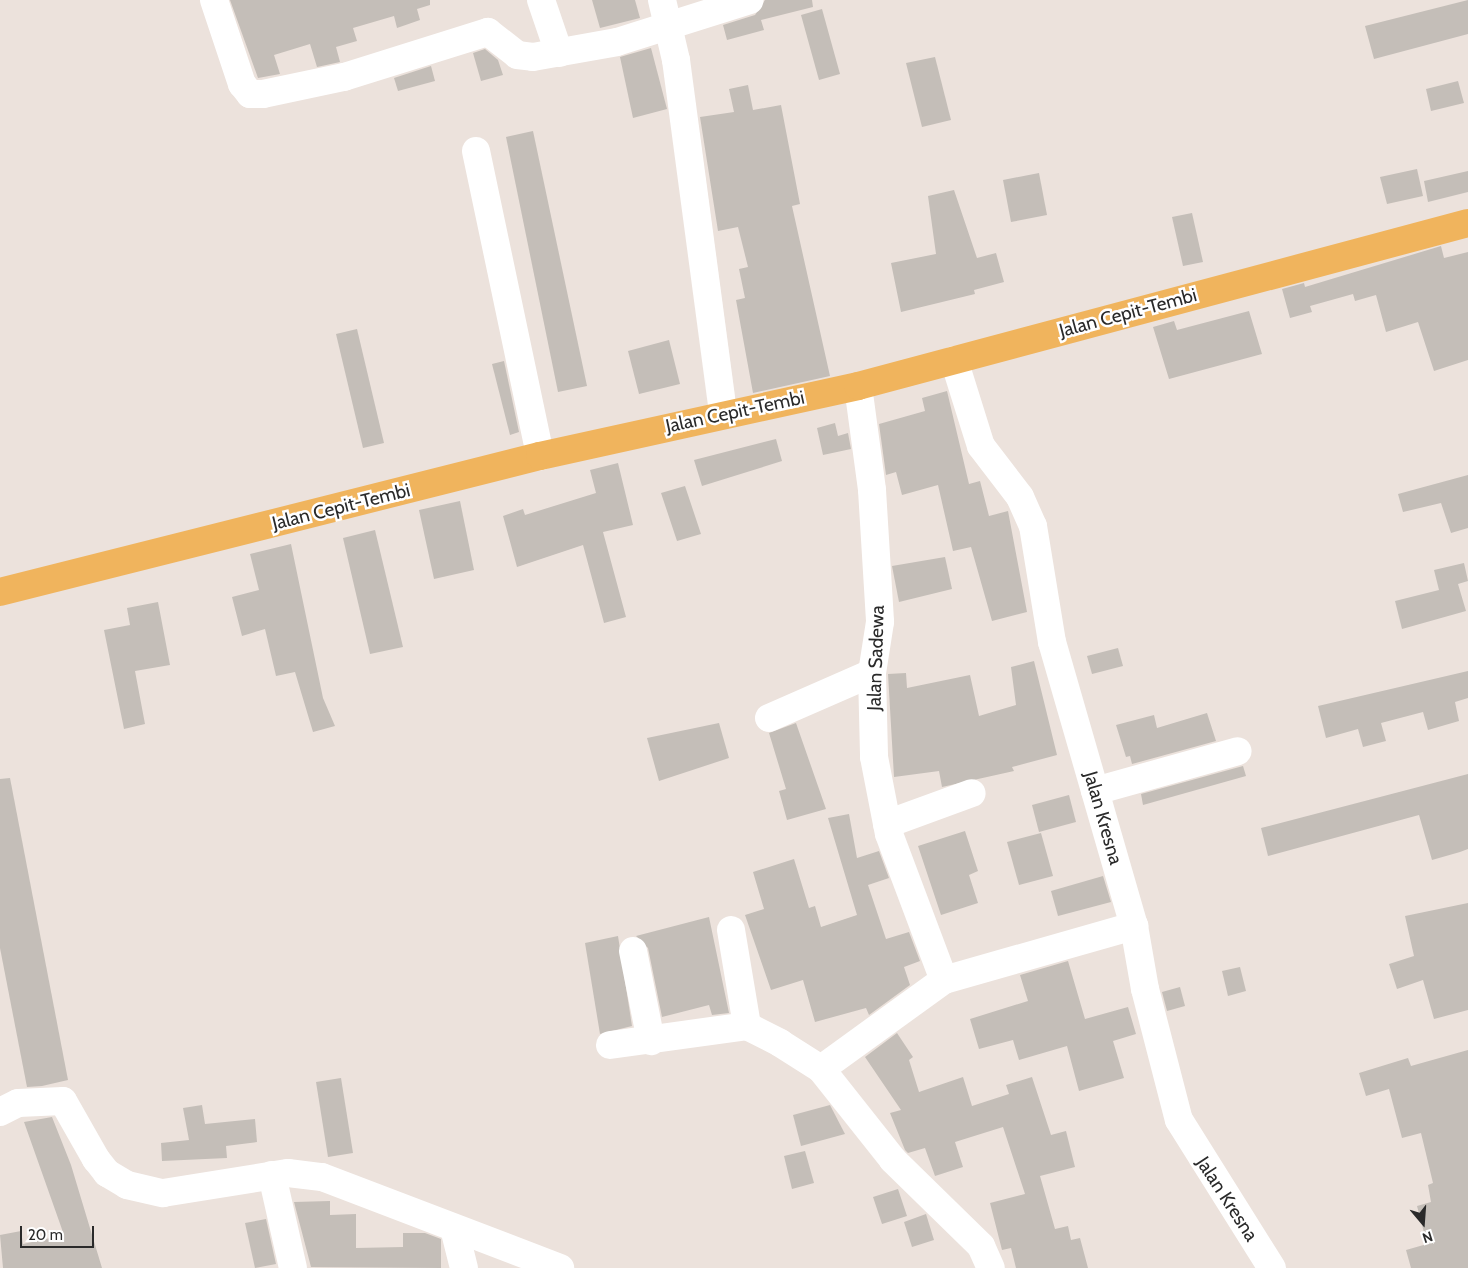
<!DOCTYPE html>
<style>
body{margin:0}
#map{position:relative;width:1468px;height:1268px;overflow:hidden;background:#ece2dc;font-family:Cabin,sans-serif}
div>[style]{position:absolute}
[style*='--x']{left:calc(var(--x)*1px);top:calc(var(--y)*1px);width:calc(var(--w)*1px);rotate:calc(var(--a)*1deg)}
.building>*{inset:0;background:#c4beb8}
.minor>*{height:28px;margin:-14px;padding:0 14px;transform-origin:14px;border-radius:14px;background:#fff}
.major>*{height:28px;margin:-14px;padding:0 14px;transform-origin:14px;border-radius:14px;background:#f0b45d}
span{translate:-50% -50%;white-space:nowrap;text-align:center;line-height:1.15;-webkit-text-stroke:5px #fff;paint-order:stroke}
.street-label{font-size:19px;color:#2a2a2a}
.north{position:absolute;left:1398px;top:1198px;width:50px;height:50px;-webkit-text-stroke:4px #fff;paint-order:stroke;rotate:162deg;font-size:14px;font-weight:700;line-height:20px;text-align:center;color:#2a2a2a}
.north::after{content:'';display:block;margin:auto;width:18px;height:22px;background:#2a2a2a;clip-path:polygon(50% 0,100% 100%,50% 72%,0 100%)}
.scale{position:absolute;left:20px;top:1226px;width:74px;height:22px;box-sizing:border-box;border:2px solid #2a2a2a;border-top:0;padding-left:6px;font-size:15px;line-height:18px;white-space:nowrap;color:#2a2a2a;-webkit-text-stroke:4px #fff;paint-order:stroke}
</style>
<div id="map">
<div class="building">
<i style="clip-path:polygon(230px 0,430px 0,430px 5px,417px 9px,420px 20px,397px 28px,394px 16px,353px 28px,357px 41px,336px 47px,340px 62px,317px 67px,310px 44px,274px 55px,280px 74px,258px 78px)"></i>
<i style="clip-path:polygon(592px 0,635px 0,640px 18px,600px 28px)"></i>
<i style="clip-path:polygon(765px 0,812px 0,813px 7px,761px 20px,764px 30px,727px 40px,723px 25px,755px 15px)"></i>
<i style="clip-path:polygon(1468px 0,1468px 34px,1374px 59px,1365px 26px)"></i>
<i style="clip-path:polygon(822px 9px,840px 74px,819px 80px,801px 15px)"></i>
<i style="clip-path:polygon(651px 48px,667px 109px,633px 118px,620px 57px)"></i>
<i style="clip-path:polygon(485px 49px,498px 60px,503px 75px,481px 81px,473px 53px)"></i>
<i style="clip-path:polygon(935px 57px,951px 120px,922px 127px,906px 63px)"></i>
<i style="clip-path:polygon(431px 66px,435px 81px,398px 91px,394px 78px)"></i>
<i style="clip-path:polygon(1458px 81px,1464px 103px,1431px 111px,1426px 89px)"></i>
<i style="clip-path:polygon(748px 85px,753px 110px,781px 105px,800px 204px,792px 206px,830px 376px,753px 393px,736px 300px,745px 298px,739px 269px,748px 267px,738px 227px,718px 231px,700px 117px,734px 112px,729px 89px)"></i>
<i style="clip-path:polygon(533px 131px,587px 386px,558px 392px,506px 137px)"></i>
<i style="clip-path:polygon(1417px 169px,1423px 196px,1387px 204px,1380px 177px)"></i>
<i style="clip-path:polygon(1468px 171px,1468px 192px,1428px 202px,1424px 181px)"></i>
<i style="clip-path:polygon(1039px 173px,1047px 215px,1011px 222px,1003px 180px)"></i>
<i style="clip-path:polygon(954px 190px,977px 258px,996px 253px,1004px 282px,974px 290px,975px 294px,901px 312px,891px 263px,936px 254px,928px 196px)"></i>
<i style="clip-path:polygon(1192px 213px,1203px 262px,1183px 266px,1172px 217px)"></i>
<i style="clip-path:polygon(1441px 246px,1444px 258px,1468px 252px,1468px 360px,1434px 371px,1418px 322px,1386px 332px,1376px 295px,1355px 301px,1353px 294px,1310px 306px,1312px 312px,1290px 318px,1282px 289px,1304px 283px,1305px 287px)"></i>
<i style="clip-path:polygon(1249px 311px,1262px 354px,1169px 379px,1153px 327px,1174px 321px,1177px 330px)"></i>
<i style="clip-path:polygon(357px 329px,384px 443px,363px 448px,336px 334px)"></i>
<i style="clip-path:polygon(669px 340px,680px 384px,639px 394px,628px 351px)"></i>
<i style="clip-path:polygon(504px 361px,519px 432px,510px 435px,492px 364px)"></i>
<i style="clip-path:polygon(947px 391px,969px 484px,980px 481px,989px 516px,1008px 511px,1027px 612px,992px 621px,971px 547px,953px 551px,938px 485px,902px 495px,896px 472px,886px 475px,879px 424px,925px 411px,922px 398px)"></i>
<i style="clip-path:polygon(835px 423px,838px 436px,848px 433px,851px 449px,823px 455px,817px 428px)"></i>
<i style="clip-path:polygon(776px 439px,782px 461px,702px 486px,694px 460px)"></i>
<i style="clip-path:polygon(618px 463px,633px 525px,603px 532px,626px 617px,604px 623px,583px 545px,517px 567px,503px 516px,523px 509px,525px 515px,596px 493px,590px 470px)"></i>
<i style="clip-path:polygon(1468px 475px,1468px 528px,1451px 533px,1441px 503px,1403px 512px,1398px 494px)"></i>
<i style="clip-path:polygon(685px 486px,701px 534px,677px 541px,661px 493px)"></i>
<i style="clip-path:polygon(460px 501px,474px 570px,434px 579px,419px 510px)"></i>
<i style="clip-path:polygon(375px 530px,403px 647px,370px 654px,343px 538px)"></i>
<i style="clip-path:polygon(291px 544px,323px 698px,335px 726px,313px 732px,295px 672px,276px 676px,265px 629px,242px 636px,232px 597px,259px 590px,250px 554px)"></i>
<i style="clip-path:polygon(945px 557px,952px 589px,899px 602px,892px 566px)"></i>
<i style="clip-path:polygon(1464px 563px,1468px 581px,1458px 584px,1466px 611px,1402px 629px,1395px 601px,1439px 590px,1434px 570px)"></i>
<i style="clip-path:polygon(158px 602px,170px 665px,135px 671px,145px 724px,124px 729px,104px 630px,130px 625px,127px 608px)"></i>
<i style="clip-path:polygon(1118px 648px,1123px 666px,1092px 674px,1087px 656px)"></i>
<i style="clip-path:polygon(1034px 661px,1057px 755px,1012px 767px,1014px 771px,942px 787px,939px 771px,894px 777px,888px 674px,906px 673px,907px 688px,970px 675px,979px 716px,1016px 705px,1011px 667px)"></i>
<i style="clip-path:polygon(1468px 671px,1468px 698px,1455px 702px,1459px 721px,1428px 730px,1423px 712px,1381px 723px,1386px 741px,1363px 747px,1358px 729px,1326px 738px,1318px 706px)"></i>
<i style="clip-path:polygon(1207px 713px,1216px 741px,1132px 764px,1130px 756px,1126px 757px,1116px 725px,1154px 715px,1157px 728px)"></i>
<i style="clip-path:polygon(719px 723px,729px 758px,659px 781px,647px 738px)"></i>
<i style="clip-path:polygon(796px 723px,826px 809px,787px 820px,779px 791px,786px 789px,769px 733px)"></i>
<i style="clip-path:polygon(1243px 766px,1246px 776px,1143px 805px,1141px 794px)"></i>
<i style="clip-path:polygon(1468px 774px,1468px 849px,1460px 852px,1432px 860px,1419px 815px,1268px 856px,1261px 828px)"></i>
<i style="clip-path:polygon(10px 778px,68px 1080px,42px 1086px,27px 1087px,0 948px,0 779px)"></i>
<i style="clip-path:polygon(1069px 795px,1076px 822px,1039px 832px,1032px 805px)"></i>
<i style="clip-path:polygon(849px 814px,857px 858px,879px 851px,889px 878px,868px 885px,886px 939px,909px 932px,920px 961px,904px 967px,910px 985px,869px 1015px,866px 1008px,815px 1022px,803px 980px,771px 990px,745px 915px,764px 909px,753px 872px,794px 859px,809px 908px,815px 906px,821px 927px,857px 915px,828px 818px)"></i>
<i style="clip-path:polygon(965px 831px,978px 871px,969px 875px,978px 903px,941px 915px,918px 846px)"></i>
<i style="clip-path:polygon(1041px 833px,1053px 876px,1019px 885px,1007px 842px)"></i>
<i style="clip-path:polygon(1103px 876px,1111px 902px,1058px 916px,1051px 891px)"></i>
<i style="clip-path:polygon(1468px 903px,1468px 1010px,1434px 1019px,1423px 980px,1397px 989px,1389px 964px,1414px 956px,1405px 916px)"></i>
<i style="clip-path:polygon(709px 917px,729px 1013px,712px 1015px,709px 1005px,662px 1017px,648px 948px,636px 936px)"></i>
<i style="clip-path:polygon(618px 936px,632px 1026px,600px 1034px,585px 943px)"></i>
<i style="clip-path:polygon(1068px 961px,1085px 1019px,1128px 1007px,1136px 1034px,1113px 1041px,1124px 1078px,1079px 1091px,1067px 1046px,1019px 1060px,1013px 1040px,979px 1049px,970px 1019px,1028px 1001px,1020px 975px)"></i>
<i style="clip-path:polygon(1240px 967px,1246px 991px,1228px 996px,1222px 971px)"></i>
<i style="clip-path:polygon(1180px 987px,1185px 1006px,1167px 1011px,1162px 992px)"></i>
<i style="clip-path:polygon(897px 1033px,913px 1057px,909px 1060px,919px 1092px,963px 1077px,972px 1106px,1009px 1094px,1006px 1085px,1032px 1077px,1051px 1135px,1066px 1131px,1075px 1167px,1040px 1176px,1055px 1229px,1068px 1226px,1071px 1240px,1080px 1238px,1088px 1268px,1016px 1268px,1011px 1248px,1002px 1250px,990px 1203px,1025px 1194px,1003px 1127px,955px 1142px,963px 1167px,935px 1176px,925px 1148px,908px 1153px,905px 1150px,890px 1113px,901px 1110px,865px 1057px)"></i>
<i style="clip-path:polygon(1468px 1050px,1468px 1268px,1411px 1268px,1406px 1250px,1427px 1244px,1417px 1206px,1431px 1202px,1428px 1185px,1433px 1183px,1421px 1133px,1402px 1138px,1389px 1089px,1366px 1096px,1359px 1073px,1408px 1058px,1411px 1066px)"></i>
<i style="clip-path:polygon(341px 1078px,353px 1153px,328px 1157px,316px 1082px)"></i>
<i style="clip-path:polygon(202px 1105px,205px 1124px,255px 1119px,257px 1142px,226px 1146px,227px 1158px,162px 1161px,161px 1143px,189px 1140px,183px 1108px)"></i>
<i style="clip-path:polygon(830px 1105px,845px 1134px,801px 1146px,793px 1115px)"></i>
<i style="clip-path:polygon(52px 1117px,71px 1165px,102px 1268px,3px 1268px,0 1235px,21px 1231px,23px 1244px,64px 1235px,24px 1122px)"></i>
<i style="clip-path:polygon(805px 1151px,814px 1183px,792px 1189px,784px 1156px)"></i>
<i style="clip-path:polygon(898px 1189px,907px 1216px,882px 1224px,873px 1197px)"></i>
<i style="clip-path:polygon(330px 1201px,330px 1215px,356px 1214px,356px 1248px,403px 1247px,403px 1233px,425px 1233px,441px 1239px,441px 1268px,311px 1267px,294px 1202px)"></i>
<i style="clip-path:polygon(926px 1214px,934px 1240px,912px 1247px,904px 1222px)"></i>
<i style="clip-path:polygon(266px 1219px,276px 1264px,255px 1268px,245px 1223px)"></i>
</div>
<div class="minor">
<i style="--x:214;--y:0;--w:89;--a:71.6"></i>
<i style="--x:242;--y:84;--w:13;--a:51"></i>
<i style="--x:250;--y:94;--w:13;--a:0"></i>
<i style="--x:263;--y:94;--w:83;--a:-11.9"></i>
<i style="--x:344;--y:77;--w:151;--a:-17.4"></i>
<i style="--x:488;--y:32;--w:37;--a:38"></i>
<i style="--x:517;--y:55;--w:16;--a:7"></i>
<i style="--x:533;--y:57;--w:85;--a:-10.1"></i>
<i style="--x:617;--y:42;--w:139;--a:-17.5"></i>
<i style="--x:541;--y:0;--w:56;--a:71.2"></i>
<i style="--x:662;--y:0;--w:62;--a:76.9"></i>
<i style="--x:676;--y:60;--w:357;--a:82.4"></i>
<i style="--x:476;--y:151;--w:312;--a:78.1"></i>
<i style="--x:954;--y:360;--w:90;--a:72.6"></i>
<i style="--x:981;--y:446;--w:64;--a:52.6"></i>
<i style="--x:1020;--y:497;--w:32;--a:66"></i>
<i style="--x:1033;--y:526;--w:118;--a:80.7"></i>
<i style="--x:1052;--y:642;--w:296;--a:73.9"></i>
<i style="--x:1134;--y:926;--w:64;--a:80.1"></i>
<i style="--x:1145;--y:989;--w:135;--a:75.5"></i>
<i style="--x:1179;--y:1120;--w:175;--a:57.9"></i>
<i style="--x:858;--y:386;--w:105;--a:82.3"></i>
<i style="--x:872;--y:490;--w:132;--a:86.5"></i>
<i style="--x:880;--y:622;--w:52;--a:98.9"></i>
<i style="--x:872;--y:673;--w:84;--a:88.6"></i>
<i style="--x:874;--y:757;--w:78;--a:79"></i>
<i style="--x:889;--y:834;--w:156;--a:69.4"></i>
<i style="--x:769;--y:718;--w:112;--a:-23.6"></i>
<i style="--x:1095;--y:791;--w:148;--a:-15.6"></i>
<i style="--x:887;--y:824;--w:90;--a:-20"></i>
<i style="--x:731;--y:930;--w:97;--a:80.5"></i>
<i style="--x:633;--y:951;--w:92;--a:78.7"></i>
<i style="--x:610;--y:1045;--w:138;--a:-7.9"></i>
<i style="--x:747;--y:1026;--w:37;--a:27"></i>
<i style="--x:780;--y:1043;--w:49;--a:32.4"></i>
<i style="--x:821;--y:1069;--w:116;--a:51.6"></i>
<i style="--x:893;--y:1160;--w:123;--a:44.3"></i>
<i style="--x:981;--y:1246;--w:24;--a:66"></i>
<i style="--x:821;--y:1069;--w:152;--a:-35.9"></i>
<i style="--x:944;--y:980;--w:198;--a:-15.9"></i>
<i style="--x:0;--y:1112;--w:20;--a:-27"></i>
<i style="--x:18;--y:1103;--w:45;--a:-2.5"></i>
<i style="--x:63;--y:1101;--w:67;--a:60.4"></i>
<i style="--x:96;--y:1159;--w:18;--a:52"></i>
<i style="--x:107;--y:1173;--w:23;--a:31"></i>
<i style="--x:127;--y:1185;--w:37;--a:13"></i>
<i style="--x:163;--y:1193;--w:127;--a:-9.1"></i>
<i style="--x:288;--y:1173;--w:34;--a:7"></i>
<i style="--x:322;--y:1177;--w:255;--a:20.9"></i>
<i style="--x:272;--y:1175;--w:95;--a:77.3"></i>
<i style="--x:454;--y:1228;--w:41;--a:76"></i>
</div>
<div class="major">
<i style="--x:0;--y:592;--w:557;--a:-14.14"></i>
<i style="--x:540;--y:456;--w:326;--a:-12.4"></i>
<i style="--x:858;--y:386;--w:631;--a:-14.96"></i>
</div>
<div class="street-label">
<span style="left:1128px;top:313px;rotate:-15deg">Jalan Cepit-Tembi</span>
<span style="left:735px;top:412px;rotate:-12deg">Jalan Cepit-Tembi</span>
<span style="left:341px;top:507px;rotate:-14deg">Jalan Cepit-Tembi</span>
<span style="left:876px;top:658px;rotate:-88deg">Jalan Sadewa</span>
<span style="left:1103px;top:818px;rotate:74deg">Jalan Kresna</span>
<span style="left:1227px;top:1199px;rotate:57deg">Jalan Kresna</span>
</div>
<div class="north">N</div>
<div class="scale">20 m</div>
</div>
